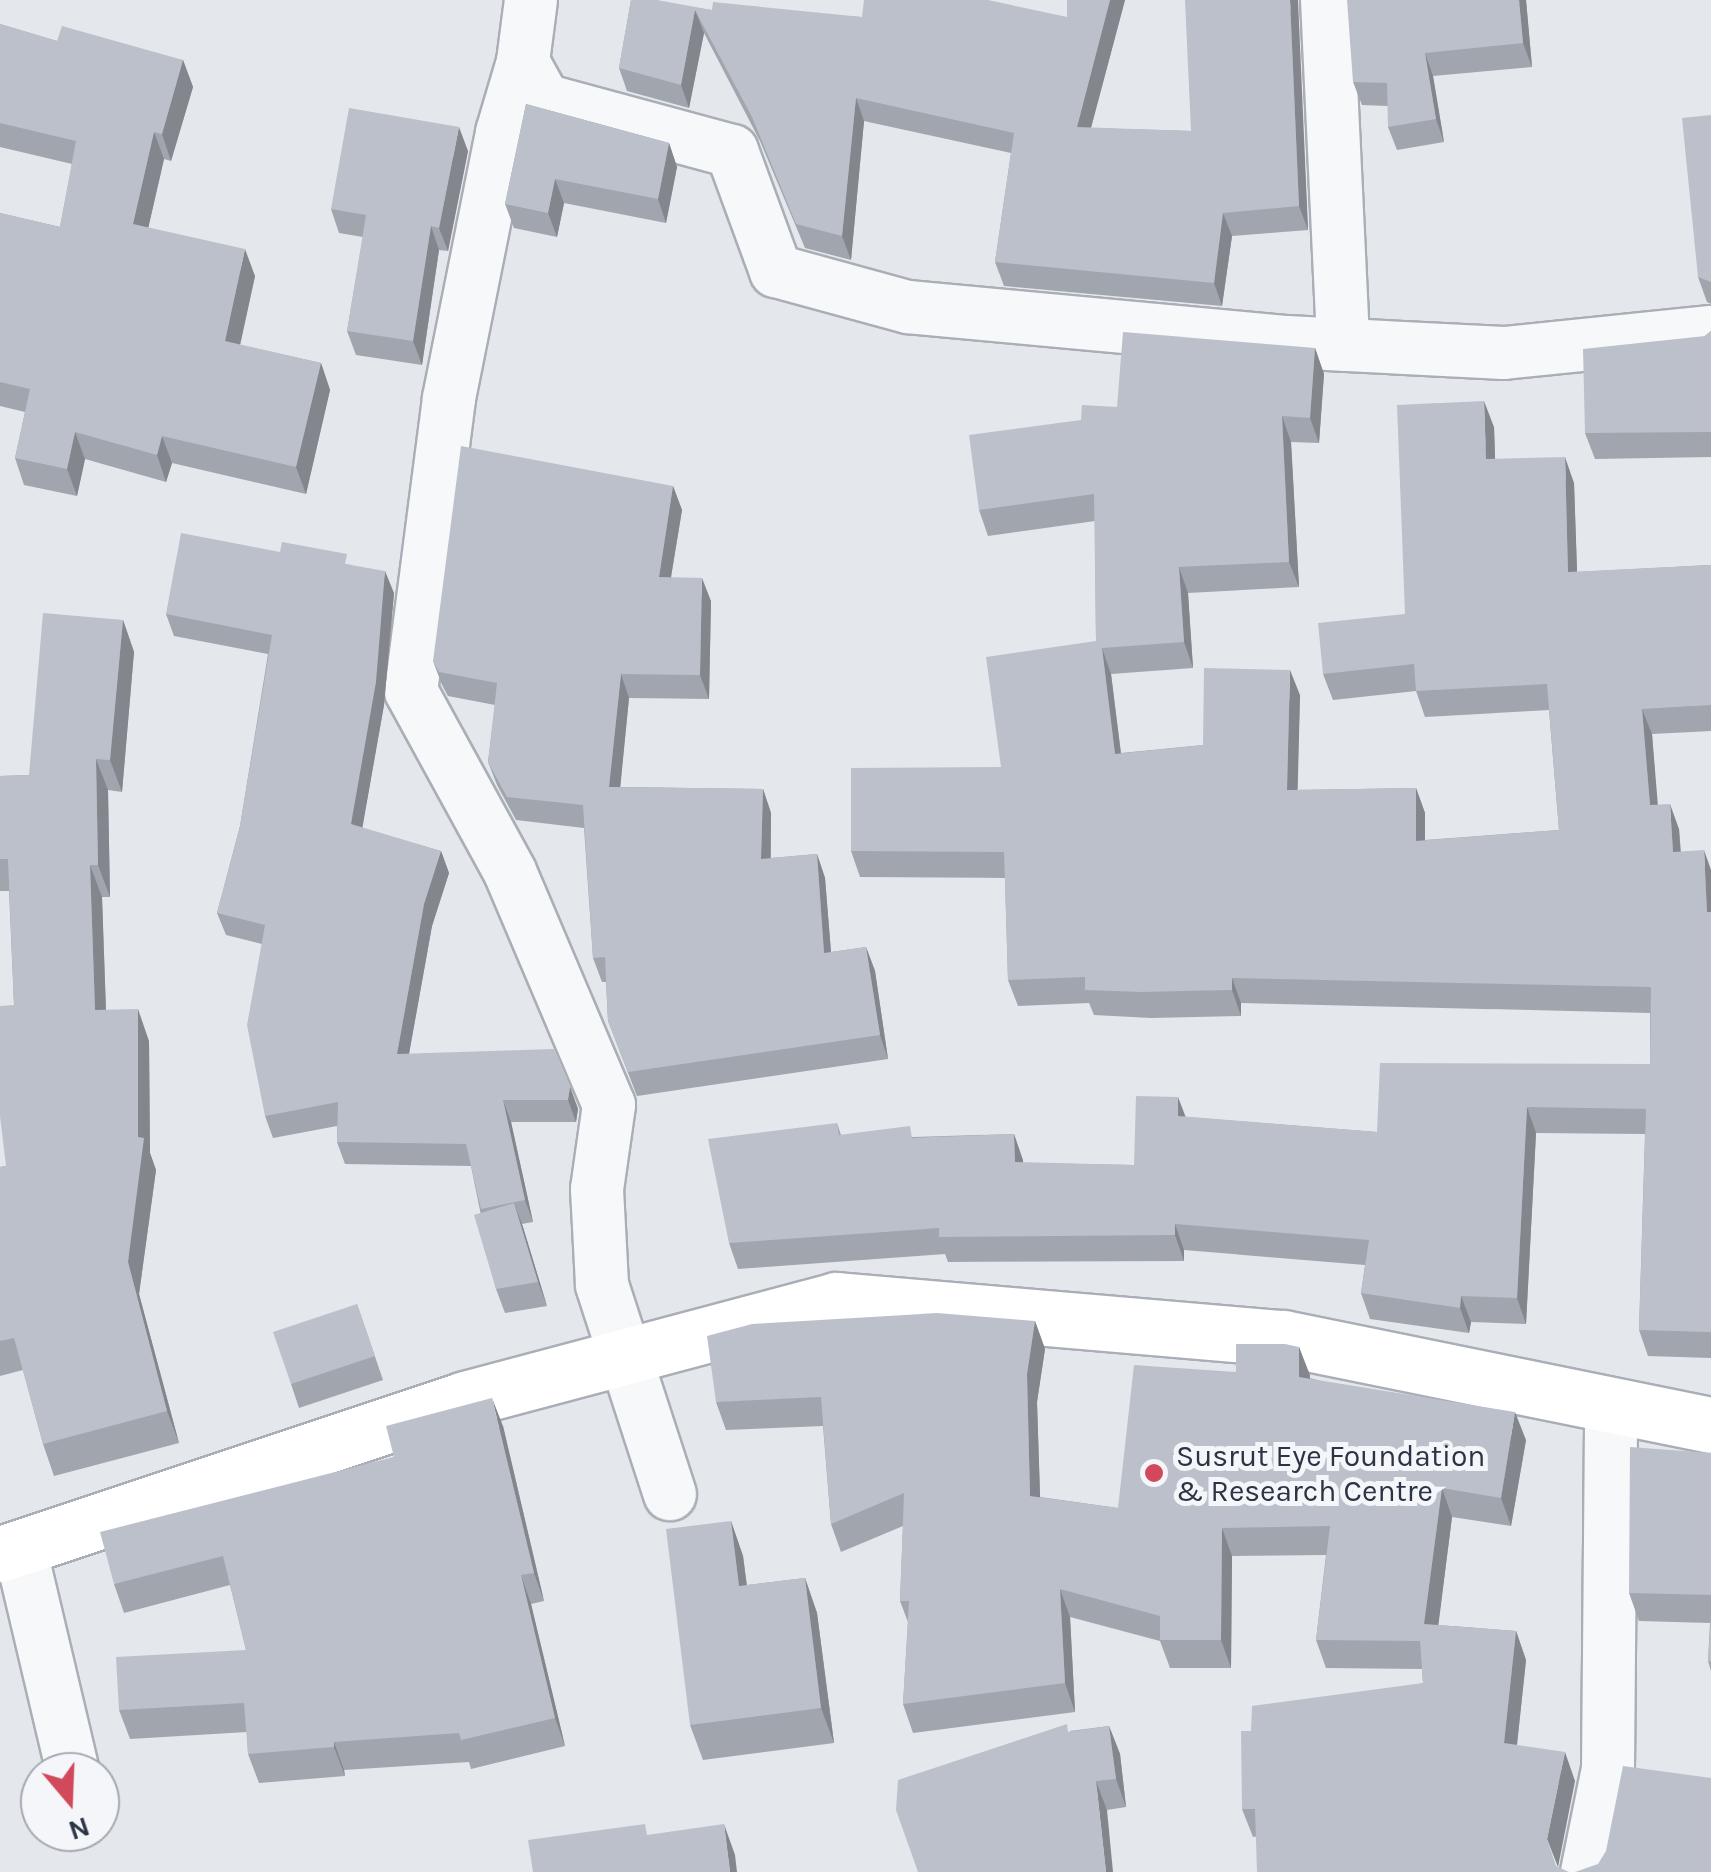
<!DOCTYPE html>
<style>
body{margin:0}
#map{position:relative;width:1711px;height:1872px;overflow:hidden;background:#e4e7ec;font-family:Karla,sans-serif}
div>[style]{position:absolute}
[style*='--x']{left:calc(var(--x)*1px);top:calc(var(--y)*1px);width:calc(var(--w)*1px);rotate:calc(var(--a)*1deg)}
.roads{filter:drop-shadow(2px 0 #a9aeb7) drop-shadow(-2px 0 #a9aeb7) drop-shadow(0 2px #a9aeb7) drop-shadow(0 -2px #a9aeb7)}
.minor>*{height:52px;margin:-26px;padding:0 26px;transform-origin:26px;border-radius:26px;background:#f7f8fa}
.major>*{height:55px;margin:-27.5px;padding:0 27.5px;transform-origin:27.5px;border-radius:27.5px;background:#fff}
.wall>*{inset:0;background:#a1a5ae}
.shaded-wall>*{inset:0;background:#83868d}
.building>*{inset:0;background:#bbc0ca}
.dots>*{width:28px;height:28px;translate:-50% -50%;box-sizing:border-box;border:5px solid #f4f6f9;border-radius:50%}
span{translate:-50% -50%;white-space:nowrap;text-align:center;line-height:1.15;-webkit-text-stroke:10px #f4f6f9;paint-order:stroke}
.poi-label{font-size:30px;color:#2b3445}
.left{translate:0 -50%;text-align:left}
.north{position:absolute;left:20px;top:1752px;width:100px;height:100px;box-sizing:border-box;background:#f4f6f9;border:2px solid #a4a8b1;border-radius:50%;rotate:161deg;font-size:28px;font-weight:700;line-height:40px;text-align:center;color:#2b3445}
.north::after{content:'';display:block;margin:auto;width:35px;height:45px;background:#d1495b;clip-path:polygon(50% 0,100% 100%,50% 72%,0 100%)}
</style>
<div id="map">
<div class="roads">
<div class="minor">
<i style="--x:531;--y:0;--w:63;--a:97.4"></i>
<i style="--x:523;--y:62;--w:43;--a:61.1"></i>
<i style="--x:544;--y:100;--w:195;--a:15.2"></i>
<i style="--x:732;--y:151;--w:128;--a:69.9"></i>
<i style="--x:776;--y:271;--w:137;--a:15.3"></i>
<i style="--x:908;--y:307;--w:381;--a:5.3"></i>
<i style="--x:1287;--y:342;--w:217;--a:2.9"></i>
<i style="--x:1504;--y:353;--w:208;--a:-5.8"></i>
<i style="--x:1327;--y:0;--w:345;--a:87.3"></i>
<i style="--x:523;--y:62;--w:74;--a:106.5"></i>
<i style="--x:502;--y:133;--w:271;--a:101.3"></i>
<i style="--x:449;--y:399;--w:294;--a:97.4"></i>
<i style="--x:411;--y:691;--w:206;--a:61.3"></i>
<i style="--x:510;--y:872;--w:253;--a:67"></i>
<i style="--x:609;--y:1105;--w:85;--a:98.1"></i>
<i style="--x:597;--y:1189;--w:96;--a:87"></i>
<i style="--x:602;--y:1285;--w:220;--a:72"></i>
<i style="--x:21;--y:1552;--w:226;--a:76.7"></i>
<i style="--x:1587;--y:1872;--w:105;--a:-78.5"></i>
<i style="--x:1608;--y:1769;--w:364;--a:-89.5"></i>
</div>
<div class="major">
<i style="--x:0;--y:1554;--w:490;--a:-18.4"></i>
<i style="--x:465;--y:1399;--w:384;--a:-14.9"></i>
<i style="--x:836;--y:1300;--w:449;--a:4.9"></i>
<i style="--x:1283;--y:1338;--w:437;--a:11.5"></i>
</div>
</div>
<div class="wall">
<i style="clip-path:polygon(631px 0,712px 10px,862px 17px,1067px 17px,1067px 0,1125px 0,1091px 128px,1191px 131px,1297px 1px,1308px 230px,1232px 236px,1222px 306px,1004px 286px,995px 262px,1011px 153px,864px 121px,851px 260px,805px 248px,760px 141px,704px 33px,689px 108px,627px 91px,619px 68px)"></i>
<i style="clip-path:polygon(1526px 0,1532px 67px,1433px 76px,1444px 142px,1397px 150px,1388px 127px,1388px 106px,1362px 105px,1353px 82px)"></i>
<i style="clip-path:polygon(0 24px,57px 41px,183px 60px,193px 87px,171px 161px,164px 159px,148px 228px,255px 276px,240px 345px,321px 363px,330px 390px,306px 494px,172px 463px,166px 482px,85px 459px,77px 496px,24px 485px,15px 458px,25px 412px,0 406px,0 213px,60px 227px,72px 164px,0 147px)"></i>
<i style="clip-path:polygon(526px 104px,669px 143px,677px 167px,666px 223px,564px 203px,557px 237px,514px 228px,505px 204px)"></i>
<i style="clip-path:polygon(1711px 115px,1711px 304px,1707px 302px,1698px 277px)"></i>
<i style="clip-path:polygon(468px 151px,448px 251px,439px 250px,422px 365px,356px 355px,347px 331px,363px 237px,339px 233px,331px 209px)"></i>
<i style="clip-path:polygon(1711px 331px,1711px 457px,1595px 459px,1585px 433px)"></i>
<i style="clip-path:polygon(1315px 348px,1324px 374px,1319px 443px,1291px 442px,1299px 587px,1188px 593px,1193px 668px,1111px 674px,1121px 753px,1203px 745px,1300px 695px,1297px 790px,1416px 788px,1425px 813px,1425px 840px,1559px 830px,1549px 710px,1425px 717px,1416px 691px,1333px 700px,1323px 674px,1405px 614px,1494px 427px,1495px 459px,1574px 483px,1577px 572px,1711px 565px,1711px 731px,1652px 734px,1657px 804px,1679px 829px,1681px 852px,1711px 870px,1711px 1358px,1648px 1356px,1639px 1330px,1645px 1134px,1536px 1133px,1526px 1324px,1471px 1322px,1469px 1333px,1370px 1319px,1361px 1293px,1365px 1265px,1184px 1250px,1184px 1261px,948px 1262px,945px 1254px,738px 1269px,729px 1243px,837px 1123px,841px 1135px,914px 1137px,1014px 1134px,1023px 1163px,1134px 1165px,1186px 1117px,1377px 1132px,1650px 1064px,1650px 1013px,1241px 1003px,1241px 1016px,1151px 1018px,1094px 1015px,1089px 1003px,1018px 1006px,1008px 980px,1005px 878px,860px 877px,851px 851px,1001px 767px,1096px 641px,1095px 521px,988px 536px,979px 510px,1081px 420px)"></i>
<i style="clip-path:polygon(673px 486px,682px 510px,671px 577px,711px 601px,709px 699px,629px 698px,620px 787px,763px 789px,771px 813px,771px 858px,817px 854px,825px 878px,831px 952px,866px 947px,875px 971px,888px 1059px,637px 1096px,608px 1021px,606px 982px,602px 982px,593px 958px,584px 828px,516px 820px,497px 785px,488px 762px,495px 705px,448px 696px,442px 685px,433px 661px)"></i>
<i style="clip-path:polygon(280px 552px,351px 565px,394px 593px,384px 705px,362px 828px,441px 851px,449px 873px,432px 926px,409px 1054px,570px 1087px,578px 1109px,576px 1122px,511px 1122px,533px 1222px,522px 1224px,547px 1306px,505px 1313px,496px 1289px,471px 1166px,345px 1164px,337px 1142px,337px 1126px,273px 1138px,265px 1116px,262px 944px,226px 935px,217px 913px,240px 826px,268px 654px,174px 636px,166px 614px)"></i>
<i style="clip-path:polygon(123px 620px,134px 652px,122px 792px,108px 790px,110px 897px,102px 897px,106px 1010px,149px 1041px,150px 1153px,156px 1170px,139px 1294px,179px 1443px,54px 1476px,43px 1444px,23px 1370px,0 1376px,0 1167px,6px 1166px,14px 1005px,9px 891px,0 891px,0 776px,29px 775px)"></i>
<i style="clip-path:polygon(357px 1304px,383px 1380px,299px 1408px,291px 1384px)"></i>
<i style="clip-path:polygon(1035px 1321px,1045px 1349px,1037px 1402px,1040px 1497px,1118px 1508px,1236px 1372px,1299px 1347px,1310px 1378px,1526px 1440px,1511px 1526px,1452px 1517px,1438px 1625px,1516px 1631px,1526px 1660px,1517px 1745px,1575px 1781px,1253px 1837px,1242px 1809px,1251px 1731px,1423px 1683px,1422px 1669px,1326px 1668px,1316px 1640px,1326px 1555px,1232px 1556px,1231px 1668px,1170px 1668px,1160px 1641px,1070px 1617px,1075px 1712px,913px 1733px,903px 1704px,908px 1622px,900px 1601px,903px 1526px,841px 1552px,831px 1524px,823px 1426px,726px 1430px,716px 1402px)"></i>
<i style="clip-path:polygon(503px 1426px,544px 1601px,531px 1604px,565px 1746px,471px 1769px,469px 1762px,344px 1770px,345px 1776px,259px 1783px,248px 1754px,247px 1732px,130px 1739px,119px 1710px,246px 1650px,230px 1585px,124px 1613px,114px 1584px,394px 1457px)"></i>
<i style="clip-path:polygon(1711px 1453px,1711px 1671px,1708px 1661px,1710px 1623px,1639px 1621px,1629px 1593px)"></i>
<i style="clip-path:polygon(731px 1521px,743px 1556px,747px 1585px,805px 1578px,817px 1613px,834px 1743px,703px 1760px,690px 1725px)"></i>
<i style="clip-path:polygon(1109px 1726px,1120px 1754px,1126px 1807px,1107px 1810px,1070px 1731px)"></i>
</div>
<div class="shaded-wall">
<i style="clip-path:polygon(1110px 0,1125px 0,1085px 150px,1077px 127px)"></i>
<i style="clip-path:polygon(1290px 0,1298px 0,1308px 230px,1299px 206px)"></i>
<i style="clip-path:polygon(1519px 0,1526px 0,1532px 67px,1523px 43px)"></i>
<i style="clip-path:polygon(695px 10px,704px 33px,689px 108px,681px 85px)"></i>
<i style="clip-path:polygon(1425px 53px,1433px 76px,1444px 142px,1436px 119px)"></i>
<i style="clip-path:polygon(183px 60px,193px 87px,171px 161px,162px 134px)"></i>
<i style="clip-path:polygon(856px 98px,864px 121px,851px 260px,842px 236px)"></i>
<i style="clip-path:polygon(459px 127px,468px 151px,448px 251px,439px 228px)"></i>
<i style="clip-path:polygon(154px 132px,164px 159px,143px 251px,133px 224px)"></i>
<i style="clip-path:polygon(669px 143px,677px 167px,666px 223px,658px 199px)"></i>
<i style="clip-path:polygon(555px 179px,564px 203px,557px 237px,548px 213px)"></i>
<i style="clip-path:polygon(1223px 213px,1232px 236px,1222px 306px,1214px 283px)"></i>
<i style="clip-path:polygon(431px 226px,439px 250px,422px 365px,413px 341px)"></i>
<i style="clip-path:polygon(245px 249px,255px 276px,235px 368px,225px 341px)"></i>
<i style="clip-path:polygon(1315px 348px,1324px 374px,1319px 443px,1310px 418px)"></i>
<i style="clip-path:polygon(321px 363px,330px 390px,306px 494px,296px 467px)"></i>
<i style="clip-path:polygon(1484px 401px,1494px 427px,1496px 484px,1486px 459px)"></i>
<i style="clip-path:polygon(1282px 416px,1291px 442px,1299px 587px,1289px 562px)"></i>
<i style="clip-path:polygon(75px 432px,85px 459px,77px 496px,67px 469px)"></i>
<i style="clip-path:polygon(162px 436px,172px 463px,166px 482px,157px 455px)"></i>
<i style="clip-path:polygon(1565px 457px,1574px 483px,1578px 598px,1568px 572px)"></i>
<i style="clip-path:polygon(673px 486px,682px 510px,667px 601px,659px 577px)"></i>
<i style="clip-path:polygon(1179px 567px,1188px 593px,1193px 668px,1184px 642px)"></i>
<i style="clip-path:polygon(385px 571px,394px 593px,384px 705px,359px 847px,351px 824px)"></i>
<i style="clip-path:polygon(702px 578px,711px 601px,709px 699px,700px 675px)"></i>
<i style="clip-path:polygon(123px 620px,134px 652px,122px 792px,110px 760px)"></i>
<i style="clip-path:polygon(1102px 648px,1111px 674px,1124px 779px,1115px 754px)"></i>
<i style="clip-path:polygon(1290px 670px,1300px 695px,1297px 816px,1287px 790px)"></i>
<i style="clip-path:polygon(621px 674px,629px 698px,618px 810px,609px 787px)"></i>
<i style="clip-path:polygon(1642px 709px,1652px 734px,1660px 831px,1650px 805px)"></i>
<i style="clip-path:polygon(96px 759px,108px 790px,110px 897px,98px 865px)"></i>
<i style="clip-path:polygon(1416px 788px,1425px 813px,1425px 867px,1416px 841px)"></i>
<i style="clip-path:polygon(763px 789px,771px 813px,770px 882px,761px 859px)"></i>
<i style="clip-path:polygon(1670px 804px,1679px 829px,1682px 878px,1673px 852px)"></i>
<i style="clip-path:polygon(1704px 850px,1711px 870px,1711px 922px,1707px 912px)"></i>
<i style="clip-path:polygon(441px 851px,449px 873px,432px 926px,405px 1076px,397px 1054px,424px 904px)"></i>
<i style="clip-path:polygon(817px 854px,825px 878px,833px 977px,824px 953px)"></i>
<i style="clip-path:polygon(90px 865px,102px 897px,107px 1042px,95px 1010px)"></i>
<i style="clip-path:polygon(866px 947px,875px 971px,888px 1059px,880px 1035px)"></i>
<i style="clip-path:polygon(1232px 978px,1241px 1003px,1241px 1016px,1232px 990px)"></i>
<i style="clip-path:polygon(138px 1009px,149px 1041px,150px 1153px,156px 1170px,139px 1294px,179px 1443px,167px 1411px,128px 1262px,138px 1137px)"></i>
<i style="clip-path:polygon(570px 1087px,578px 1109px,576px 1122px,568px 1100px)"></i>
<i style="clip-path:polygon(1178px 1097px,1188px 1123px,1178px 1116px)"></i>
<i style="clip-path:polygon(503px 1100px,511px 1122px,533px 1222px,525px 1200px)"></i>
<i style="clip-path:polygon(1527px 1107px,1536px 1133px,1526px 1324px,1517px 1298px)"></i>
<i style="clip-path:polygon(1014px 1134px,1023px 1160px,1024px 1188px,1015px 1162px)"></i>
<i style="clip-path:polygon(514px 1203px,523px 1227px,547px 1306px,538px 1282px)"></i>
<i style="clip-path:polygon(1175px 1224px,1184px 1250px,1184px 1261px,1175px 1235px)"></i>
<i style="clip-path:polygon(1461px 1296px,1471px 1322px,1469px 1333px,1460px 1308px)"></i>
<i style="clip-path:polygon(1035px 1321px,1045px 1349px,1037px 1402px,1041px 1524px,1030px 1496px,1027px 1374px)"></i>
<i style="clip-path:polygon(1299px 1347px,1310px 1375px,1309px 1405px,1299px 1377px)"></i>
<i style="clip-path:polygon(492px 1398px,503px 1426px,544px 1601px,534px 1573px)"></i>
<i style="clip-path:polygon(1515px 1412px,1526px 1440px,1511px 1526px,1501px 1498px)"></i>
<i style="clip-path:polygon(1442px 1488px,1452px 1517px,1435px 1652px,1424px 1624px)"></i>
<i style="clip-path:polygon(731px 1521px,743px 1556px,751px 1621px,739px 1586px)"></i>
<i style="clip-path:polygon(1222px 1528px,1232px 1556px,1231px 1668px,1221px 1640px)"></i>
<i style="clip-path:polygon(521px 1575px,531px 1604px,565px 1746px,555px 1718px)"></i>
<i style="clip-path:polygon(805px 1578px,817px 1613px,834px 1743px,821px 1708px)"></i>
<i style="clip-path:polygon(1060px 1589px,1070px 1617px,1075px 1712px,1065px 1683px)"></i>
<i style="clip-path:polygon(1516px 1631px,1526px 1660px,1514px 1772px,1504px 1743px)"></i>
<i style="clip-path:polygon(1109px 1726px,1120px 1754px,1126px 1807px,1116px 1779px)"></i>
<i style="clip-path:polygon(334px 1742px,344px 1770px,345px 1776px,334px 1747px)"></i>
<i style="clip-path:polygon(1565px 1752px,1575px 1781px,1558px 1867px,1547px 1839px)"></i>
<i style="clip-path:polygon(1096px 1781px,1107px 1810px,1113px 1872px,1106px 1872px)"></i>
<i style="clip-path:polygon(724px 1824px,735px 1855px,737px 1872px,730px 1872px)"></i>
</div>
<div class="building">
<i style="clip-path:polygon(631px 0,657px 0,712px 10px,713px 2px,862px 17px,864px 0,988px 0,1067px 17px,1067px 0,1110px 0,1077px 127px,1191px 131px,1185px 0,1290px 0,1299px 206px,1223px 213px,1214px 283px,995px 262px,1014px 133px,856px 98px,842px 236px,796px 224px,752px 117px,695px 10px,681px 85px,619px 68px)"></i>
<i style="clip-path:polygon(1347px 0,1519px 0,1523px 43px,1425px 53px,1436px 119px,1388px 127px,1387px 83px,1353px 82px)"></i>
<i style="clip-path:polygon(0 24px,57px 41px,62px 26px,183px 60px,162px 134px,154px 132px,133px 224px,245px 249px,225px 341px,321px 363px,296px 467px,162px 436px,157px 455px,75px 432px,67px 469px,15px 458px,30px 389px,0 382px,0 213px,60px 227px,76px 141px,0 123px)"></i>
<i style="clip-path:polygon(526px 104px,669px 143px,658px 199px,555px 179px,548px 213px,505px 204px)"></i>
<i style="clip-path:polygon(349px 108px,459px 127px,439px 228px,431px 226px,413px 341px,347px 331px,366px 215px,331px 209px)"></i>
<i style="clip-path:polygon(1711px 115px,1711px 282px,1698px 277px,1682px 118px)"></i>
<i style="clip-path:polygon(1711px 331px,1711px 432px,1585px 433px,1583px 349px,1705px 336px)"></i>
<i style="clip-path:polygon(1123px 332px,1315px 348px,1310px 418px,1282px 416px,1289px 562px,1179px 567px,1184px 642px,1102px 648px,1115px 754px,1203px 745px,1204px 668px,1290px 670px,1287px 790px,1416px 788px,1416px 841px,1559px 830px,1547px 684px,1416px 691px,1414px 664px,1323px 674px,1318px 623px,1405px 614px,1397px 405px,1484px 401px,1486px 459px,1565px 457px,1568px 572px,1711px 565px,1711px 705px,1642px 709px,1650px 805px,1670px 804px,1673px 852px,1704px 850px,1707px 912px,1711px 912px,1711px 1332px,1639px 1330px,1646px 1109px,1527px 1107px,1517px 1298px,1461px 1296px,1460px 1308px,1361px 1293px,1369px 1240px,1175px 1224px,1175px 1235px,939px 1237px,939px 1228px,729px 1243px,708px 1139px,837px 1123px,839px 1135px,910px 1126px,912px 1138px,1014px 1134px,1015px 1162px,1134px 1165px,1136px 1096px,1178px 1097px,1178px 1116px,1377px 1132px,1380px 1063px,1650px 1064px,1651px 987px,1232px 978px,1232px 990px,1142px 992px,1085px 990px,1085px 977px,1008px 980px,1004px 852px,851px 851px,851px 768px,1001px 767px,986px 657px,1096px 641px,1094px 494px,979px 510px,969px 435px,1081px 420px,1082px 405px,1117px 407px)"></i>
<i style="clip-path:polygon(461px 446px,673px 486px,659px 577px,702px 578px,700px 675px,621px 674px,609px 787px,763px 789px,761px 859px,817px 854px,824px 953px,866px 947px,880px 1035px,628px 1072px,608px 1021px,605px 957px,593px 958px,583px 805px,507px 797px,488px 762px,497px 683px,439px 672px,433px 661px)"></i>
<i style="clip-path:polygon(181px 533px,280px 552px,282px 542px,347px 554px,345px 564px,385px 571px,376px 682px,351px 824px,441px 851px,424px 904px,397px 1054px,554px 1049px,570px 1087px,568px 1100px,503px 1100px,525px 1200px,481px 1209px,466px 1144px,337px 1142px,338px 1102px,265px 1116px,247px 1025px,265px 925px,217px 913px,240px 826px,272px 635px,166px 614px)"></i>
<i style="clip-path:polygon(43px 613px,123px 620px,110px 760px,96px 759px,98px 865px,90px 865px,95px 1010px,138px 1009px,138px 1137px,144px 1138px,128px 1262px,167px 1411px,43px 1444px,14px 1338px,0 1341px,0 1167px,6px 1166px,0 1116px,0 1006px,14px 1005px,8px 859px,0 859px,0 776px,29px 775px)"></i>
<i style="clip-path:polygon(514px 1203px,538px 1282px,496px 1289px,474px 1215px)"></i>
<i style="clip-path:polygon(357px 1304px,375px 1356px,291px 1384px,273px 1332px)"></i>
<i style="clip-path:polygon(937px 1313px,1035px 1321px,1027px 1374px,1030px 1496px,1118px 1508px,1134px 1365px,1236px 1372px,1236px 1344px,1285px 1344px,1299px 1347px,1299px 1377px,1515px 1412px,1501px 1498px,1442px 1488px,1424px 1624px,1516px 1631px,1504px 1743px,1565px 1752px,1547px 1839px,1556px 1866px,1569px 1872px,1257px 1872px,1255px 1809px,1242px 1809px,1241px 1731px,1251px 1731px,1252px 1706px,1423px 1683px,1420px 1641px,1316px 1640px,1330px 1526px,1222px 1528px,1221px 1640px,1160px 1640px,1160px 1616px,1060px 1589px,1065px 1683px,903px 1704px,909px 1601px,900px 1601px,904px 1493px,831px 1524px,821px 1397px,716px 1402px,707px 1336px,752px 1324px)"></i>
<i style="clip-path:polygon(492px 1398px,534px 1573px,521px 1575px,555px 1718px,461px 1740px,459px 1733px,334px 1742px,334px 1747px,248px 1754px,244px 1703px,119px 1710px,116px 1657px,246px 1650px,223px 1556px,114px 1584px,100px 1532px,394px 1457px,386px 1426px)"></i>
<i style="clip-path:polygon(1630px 1447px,1711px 1453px,1711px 1595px,1629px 1593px)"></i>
<i style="clip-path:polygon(731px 1521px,739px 1586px,805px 1578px,821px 1708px,690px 1725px,666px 1529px)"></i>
<i style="clip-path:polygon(1711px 1616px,1711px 1662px,1708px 1661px)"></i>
<i style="clip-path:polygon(1067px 1724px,1068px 1732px,1109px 1726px,1116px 1779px,1096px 1781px,1106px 1872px,918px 1872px,896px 1810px,898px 1780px)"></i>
<i style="clip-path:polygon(1623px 1766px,1711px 1778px,1711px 1872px,1575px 1872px,1598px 1864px,1606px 1851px)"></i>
<i style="clip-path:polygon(645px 1824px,647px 1835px,724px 1824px,730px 1872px,533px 1872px,528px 1840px)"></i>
</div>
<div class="dots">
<i style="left:1154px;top:1473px;background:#d1495b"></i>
</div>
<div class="poi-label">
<span class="left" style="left:1176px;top:1473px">Susrut Eye Foundation<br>&amp; Research Centre</span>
</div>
<div class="north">N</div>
</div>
